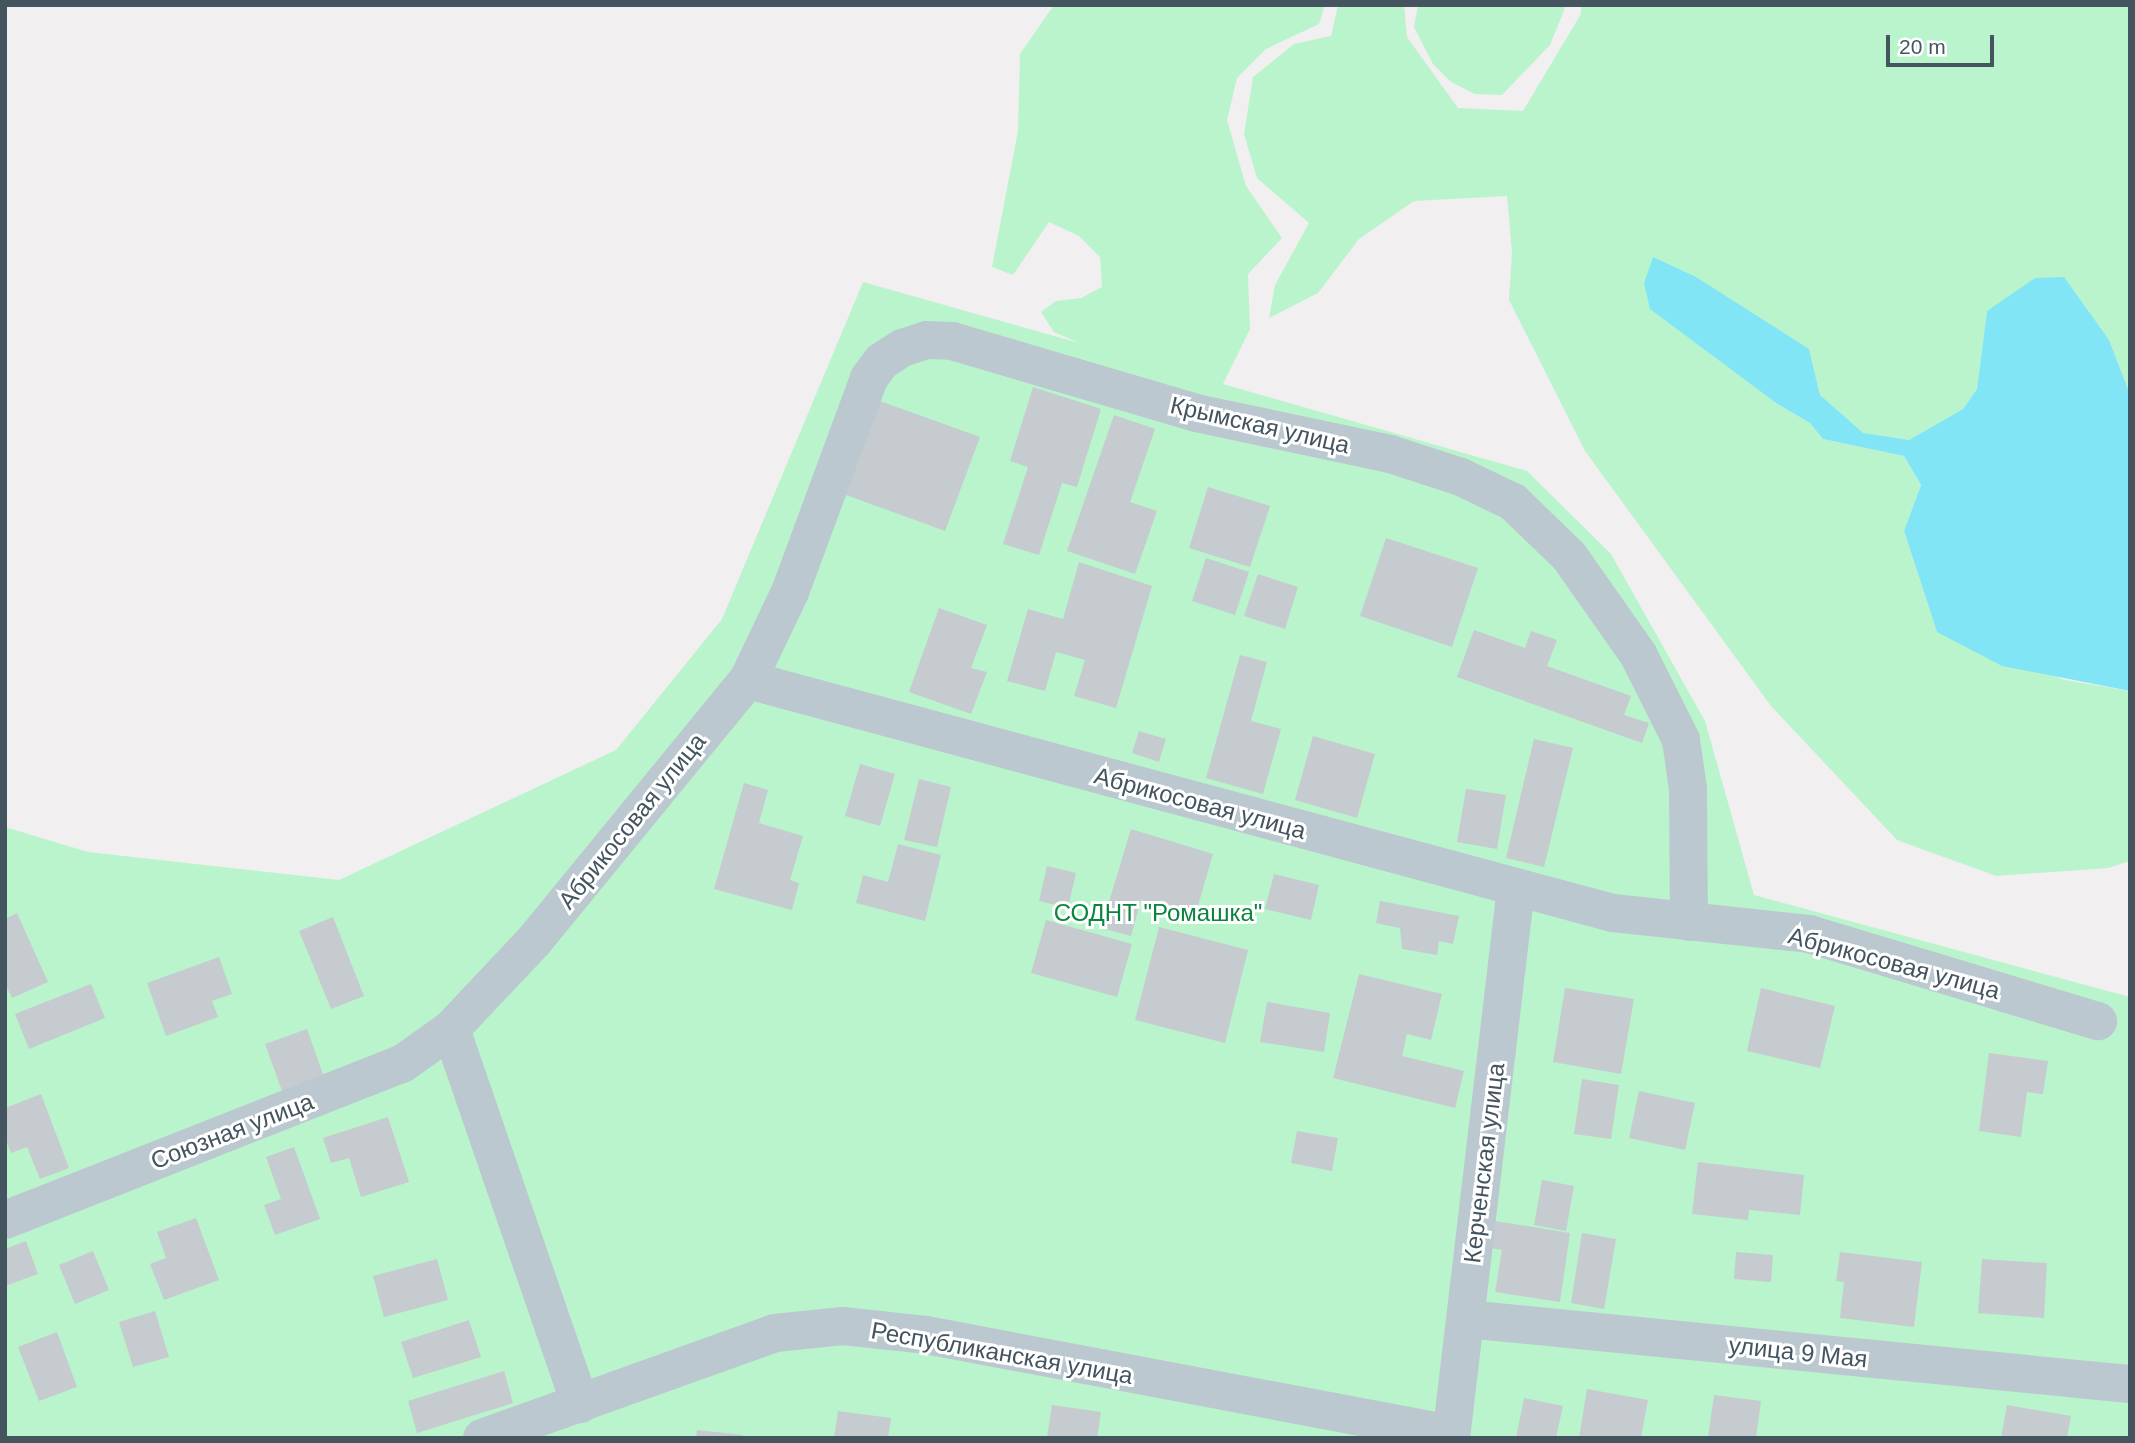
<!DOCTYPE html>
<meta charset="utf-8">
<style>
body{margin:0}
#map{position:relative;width:2135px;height:1443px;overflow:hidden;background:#f2eff0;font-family:Arial,sans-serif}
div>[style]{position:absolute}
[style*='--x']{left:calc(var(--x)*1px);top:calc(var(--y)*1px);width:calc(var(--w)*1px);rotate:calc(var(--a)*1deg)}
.green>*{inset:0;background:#b9f4cd}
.water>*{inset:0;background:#82e5f6}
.building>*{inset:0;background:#c6cbd0}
.minor>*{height:38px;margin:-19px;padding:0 19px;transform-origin:19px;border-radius:19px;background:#bcc8d0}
span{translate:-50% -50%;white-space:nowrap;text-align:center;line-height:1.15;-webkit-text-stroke:6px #fff;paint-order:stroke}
.street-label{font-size:24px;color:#45555f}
.park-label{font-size:24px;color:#0c8440}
.frame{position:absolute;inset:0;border:7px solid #45555f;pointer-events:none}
.scale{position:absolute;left:1886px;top:35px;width:108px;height:32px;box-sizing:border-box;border:4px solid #45555f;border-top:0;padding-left:9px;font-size:21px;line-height:24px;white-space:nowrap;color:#45555f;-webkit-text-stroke:5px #fff;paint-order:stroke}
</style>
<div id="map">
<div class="green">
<i style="clip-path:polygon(1054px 5px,1325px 5px,1319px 24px,1266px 49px,1237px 78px,1227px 120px,1246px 186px,1282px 238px,1248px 274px,1250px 329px,1223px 384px,1527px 471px,1611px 554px,1705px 721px,1754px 895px,2130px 997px,2130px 1438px,5px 1438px,5px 827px,88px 852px,339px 880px,616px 750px,722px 619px,863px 282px,1079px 343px,1054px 332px,1041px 312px,1056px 301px,1081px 298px,1102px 287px,1100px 257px,1079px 236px,1049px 222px,1013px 275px,992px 267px,1018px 131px,1020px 54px)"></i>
<i style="clip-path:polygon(1338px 5px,1404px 5px,1407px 37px,1458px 108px,1523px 111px,1581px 14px,1581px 5px,2130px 5px,2130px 394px,2109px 340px,1987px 311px,1977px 389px,1963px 409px,1909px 440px,1863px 434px,1820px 395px,1809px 349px,1651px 309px,1776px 403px,1810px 423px,1823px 439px,1904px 456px,1921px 485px,1904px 531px,1937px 632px,2065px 680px,2130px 691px,2130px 861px,2108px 868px,1996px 876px,1897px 840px,1771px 706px,1585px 451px,1509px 300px,1512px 252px,1507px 196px,1414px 201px,1359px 239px,1318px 293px,1269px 318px,1275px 285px,1309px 223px,1257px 178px,1244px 134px,1253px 77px,1294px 44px,1331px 36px)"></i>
<i style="clip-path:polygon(1418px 5px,1564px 5px,1565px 8px,1550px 45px,1502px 95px,1475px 94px,1451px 82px,1433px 64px,1414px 27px)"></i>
</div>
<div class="water">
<i style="clip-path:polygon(1653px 257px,1696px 277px,1809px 349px,1820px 395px,1863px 433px,1909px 440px,1963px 409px,1977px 389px,1987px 311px,2035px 278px,2064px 277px,2109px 340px,2130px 394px,2130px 691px,2002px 666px,1937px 632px,1904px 531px,1921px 485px,1904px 456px,1823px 439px,1810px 423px,1776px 403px,1650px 309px,1644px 283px)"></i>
</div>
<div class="building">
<i style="clip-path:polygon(1033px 387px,1101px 409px,1077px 487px,1062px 483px,1039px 555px,1003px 544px,1028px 467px,1010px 461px)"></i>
<i style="clip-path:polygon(880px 401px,980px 437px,945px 531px,846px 495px)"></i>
<i style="clip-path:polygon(1114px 415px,1155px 429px,1130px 502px,1157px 511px,1135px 574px,1067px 551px)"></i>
<i style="clip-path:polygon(1208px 487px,1270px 506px,1250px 567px,1189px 548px)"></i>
<i style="clip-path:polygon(1386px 538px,1478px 568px,1452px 647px,1360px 616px)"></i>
<i style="clip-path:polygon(1206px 558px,1249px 572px,1235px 615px,1192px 601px)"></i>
<i style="clip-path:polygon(1079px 562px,1152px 586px,1116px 708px,1074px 696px,1085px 660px,1056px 652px,1045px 691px,1007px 681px,1028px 609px,1063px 619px)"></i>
<i style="clip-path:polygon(1258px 574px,1298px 587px,1285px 629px,1244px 616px)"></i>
<i style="clip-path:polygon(939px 608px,987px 625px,971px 668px,987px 672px,971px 714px,909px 692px)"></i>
<i style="clip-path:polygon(1474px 630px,1525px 648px,1531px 631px,1557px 640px,1547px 666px,1631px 696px,1624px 715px,1649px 723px,1642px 743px,1457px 677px)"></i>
<i style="clip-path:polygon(1240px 655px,1267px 662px,1251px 721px,1281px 729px,1263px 794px,1206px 778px)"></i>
<i style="clip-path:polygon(1139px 731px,1166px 739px,1159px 762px,1132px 753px)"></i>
<i style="clip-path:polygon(1313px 736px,1375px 754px,1357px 818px,1295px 800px)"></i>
<i style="clip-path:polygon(1534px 739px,1573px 748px,1544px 867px,1506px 858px)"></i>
<i style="clip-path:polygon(860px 764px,895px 774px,880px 826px,845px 816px)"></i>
<i style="clip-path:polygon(919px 779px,951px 787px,937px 847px,904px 840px)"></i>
<i style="clip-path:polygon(744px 783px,768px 790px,759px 823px,803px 836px,790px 880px,799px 883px,792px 910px,714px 889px)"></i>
<i style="clip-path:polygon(1466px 789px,1506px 795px,1497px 849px,1457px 842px)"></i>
<i style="clip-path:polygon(1131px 829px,1213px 854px,1195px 916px,1141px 900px,1131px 936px,1101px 928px)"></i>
<i style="clip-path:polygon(898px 844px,941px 855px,925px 921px,856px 903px,863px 875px,888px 882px)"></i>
<i style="clip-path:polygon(1047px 866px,1076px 873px,1068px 908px,1039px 901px)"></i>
<i style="clip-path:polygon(1274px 874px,1319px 885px,1311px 920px,1265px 909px)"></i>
<i style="clip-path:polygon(1380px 901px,1459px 916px,1453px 944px,1439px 941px,1437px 955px,1402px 949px,1400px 928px,1376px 923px)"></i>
<i style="clip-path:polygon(17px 913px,48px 982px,12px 998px,5px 984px,5px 919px)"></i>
<i style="clip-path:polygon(333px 917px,364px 996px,331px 1009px,299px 931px)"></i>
<i style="clip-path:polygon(1046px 920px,1132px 944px,1117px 997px,1031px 973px)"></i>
<i style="clip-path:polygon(1159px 927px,1248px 950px,1225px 1043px,1135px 1020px)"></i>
<i style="clip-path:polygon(219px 957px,232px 994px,212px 1001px,218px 1017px,166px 1036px,147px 983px)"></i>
<i style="clip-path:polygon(1359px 974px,1442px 994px,1431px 1040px,1407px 1034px,1402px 1056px,1464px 1071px,1455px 1108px,1333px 1078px)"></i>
<i style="clip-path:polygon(91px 984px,105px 1018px,29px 1049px,15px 1014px)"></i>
<i style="clip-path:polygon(1565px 988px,1634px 999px,1621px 1074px,1553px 1062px)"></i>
<i style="clip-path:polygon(1761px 988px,1835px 1006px,1820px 1068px,1747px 1051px)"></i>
<i style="clip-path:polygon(1267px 1002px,1330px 1013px,1324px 1052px,1260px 1042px)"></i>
<i style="clip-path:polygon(307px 1029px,324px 1077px,282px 1091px,265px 1044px)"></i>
<i style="clip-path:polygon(1989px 1053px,2048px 1061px,2043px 1094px,2027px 1092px,2021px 1137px,1979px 1131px)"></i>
<i style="clip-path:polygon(1582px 1079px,1619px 1085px,1611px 1139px,1574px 1134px)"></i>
<i style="clip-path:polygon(1639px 1091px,1695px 1103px,1685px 1150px,1629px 1138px)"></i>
<i style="clip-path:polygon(41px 1094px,69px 1168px,40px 1179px,27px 1147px,11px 1153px,5px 1138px,5px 1108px)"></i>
<i style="clip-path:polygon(388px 1117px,409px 1182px,361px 1197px,349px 1158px,331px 1163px,323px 1138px)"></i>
<i style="clip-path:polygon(1297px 1131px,1338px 1138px,1332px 1171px,1291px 1163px)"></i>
<i style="clip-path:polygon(294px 1147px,320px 1219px,275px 1235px,264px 1205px,281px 1199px,266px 1157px)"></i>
<i style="clip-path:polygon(1698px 1162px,1804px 1175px,1800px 1215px,1749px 1210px,1748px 1220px,1692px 1214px)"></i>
<i style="clip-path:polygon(1542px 1180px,1574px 1186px,1566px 1231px,1534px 1225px)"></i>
<i style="clip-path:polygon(196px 1218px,219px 1280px,164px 1300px,150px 1264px,166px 1258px,157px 1232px)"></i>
<i style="clip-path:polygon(1489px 1220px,1570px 1233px,1560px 1302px,1495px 1292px,1502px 1250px,1484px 1247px)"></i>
<i style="clip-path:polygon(1582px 1233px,1616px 1239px,1604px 1309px,1571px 1303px)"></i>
<i style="clip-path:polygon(26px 1241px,38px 1274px,5px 1286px,5px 1249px)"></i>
<i style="clip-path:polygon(93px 1251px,109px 1290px,75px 1304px,59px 1265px)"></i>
<i style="clip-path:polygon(1736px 1252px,1773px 1255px,1771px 1282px,1734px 1279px)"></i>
<i style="clip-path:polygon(1840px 1252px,1922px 1262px,1914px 1327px,1840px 1318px,1844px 1282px,1836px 1281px)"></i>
<i style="clip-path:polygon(437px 1259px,448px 1300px,384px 1317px,373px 1276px)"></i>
<i style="clip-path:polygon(1982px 1259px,2047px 1263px,2044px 1318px,1978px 1313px)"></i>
<i style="clip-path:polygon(155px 1311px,169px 1357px,133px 1367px,119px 1322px)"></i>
<i style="clip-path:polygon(469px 1320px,481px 1357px,413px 1378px,401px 1342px)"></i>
<i style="clip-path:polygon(57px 1332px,77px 1387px,39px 1401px,18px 1347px)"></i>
<i style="clip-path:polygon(504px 1371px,513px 1403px,417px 1433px,408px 1401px)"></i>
<i style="clip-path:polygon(1587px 1389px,1648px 1400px,1641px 1438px,1579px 1438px)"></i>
<i style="clip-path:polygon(1714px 1395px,1761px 1401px,1756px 1438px,1708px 1438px)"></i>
<i style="clip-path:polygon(1524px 1398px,1563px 1406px,1556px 1438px,1516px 1438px)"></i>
<i style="clip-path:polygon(1052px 1405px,1101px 1412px,1097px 1438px,1047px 1438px)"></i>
<i style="clip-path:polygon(2007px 1405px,2071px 1416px,2067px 1438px,2001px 1438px)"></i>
<i style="clip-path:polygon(838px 1411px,891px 1418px,888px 1438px,834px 1438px)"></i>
<i style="clip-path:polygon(697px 1430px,743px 1435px,743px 1438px,696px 1438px)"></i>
</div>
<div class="minor">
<i style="--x:748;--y:680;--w:98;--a:-64.5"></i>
<i style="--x:790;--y:592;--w:228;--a:-69.7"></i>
<i style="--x:869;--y:378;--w:21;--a:-53"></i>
<i style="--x:882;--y:361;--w:24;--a:-33"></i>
<i style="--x:902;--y:348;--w:26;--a:-18"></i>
<i style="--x:927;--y:340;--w:25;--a:2"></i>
<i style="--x:952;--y:341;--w:254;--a:16.4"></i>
<i style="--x:1196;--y:413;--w:198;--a:11.9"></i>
<i style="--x:1390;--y:454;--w:75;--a:17.9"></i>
<i style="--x:1461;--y:477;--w:58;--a:25.7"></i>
<i style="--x:1513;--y:502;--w:78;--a:44"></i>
<i style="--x:1569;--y:556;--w:120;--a:54.9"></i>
<i style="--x:1638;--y:654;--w:96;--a:63.4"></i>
<i style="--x:1681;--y:740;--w:49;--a:81.9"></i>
<i style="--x:1688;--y:789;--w:133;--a:89.6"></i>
<i style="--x:451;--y:1029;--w:397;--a:71"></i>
<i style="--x:5;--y:1220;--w:427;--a:-21.5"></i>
<i style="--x:402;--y:1064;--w:60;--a:-35.5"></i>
<i style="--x:451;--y:1029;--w:121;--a:-46.7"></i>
<i style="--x:534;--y:941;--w:338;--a:-50.7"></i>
<i style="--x:748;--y:680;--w:896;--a:15.08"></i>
<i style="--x:1613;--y:913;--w:197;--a:6.1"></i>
<i style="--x:1809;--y:934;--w:302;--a:16.8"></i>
<i style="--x:1466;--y:1319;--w:666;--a:5.6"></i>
<i style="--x:482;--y:1438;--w:311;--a:-19.7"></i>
<i style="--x:775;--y:1333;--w:68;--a:-5.9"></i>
<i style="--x:843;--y:1326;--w:83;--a:6.2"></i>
<i style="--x:926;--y:1335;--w:534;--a:10.68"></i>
<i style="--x:1451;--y:1438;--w:554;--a:-83.26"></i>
</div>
<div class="street-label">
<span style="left:1260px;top:425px;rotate:13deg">Крымская улица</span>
<span style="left:1200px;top:803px;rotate:15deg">Абрикосовая улица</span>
<span style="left:632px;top:821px;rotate:-51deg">Абрикосовая улица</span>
<span style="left:1894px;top:963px;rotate:15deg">Абрикосовая улица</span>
<span style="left:232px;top:1131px;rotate:-21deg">Союзная улица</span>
<span style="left:1484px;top:1163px;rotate:-83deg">Керченская улица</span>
<span style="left:1798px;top:1352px;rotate:6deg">улица 9 Мая</span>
<span style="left:1002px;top:1353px;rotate:10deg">Республиканская улица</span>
</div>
<div class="park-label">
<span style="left:1158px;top:913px">СОДНТ "Ромашка"</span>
</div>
<div class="frame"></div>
<div class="scale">20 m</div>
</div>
